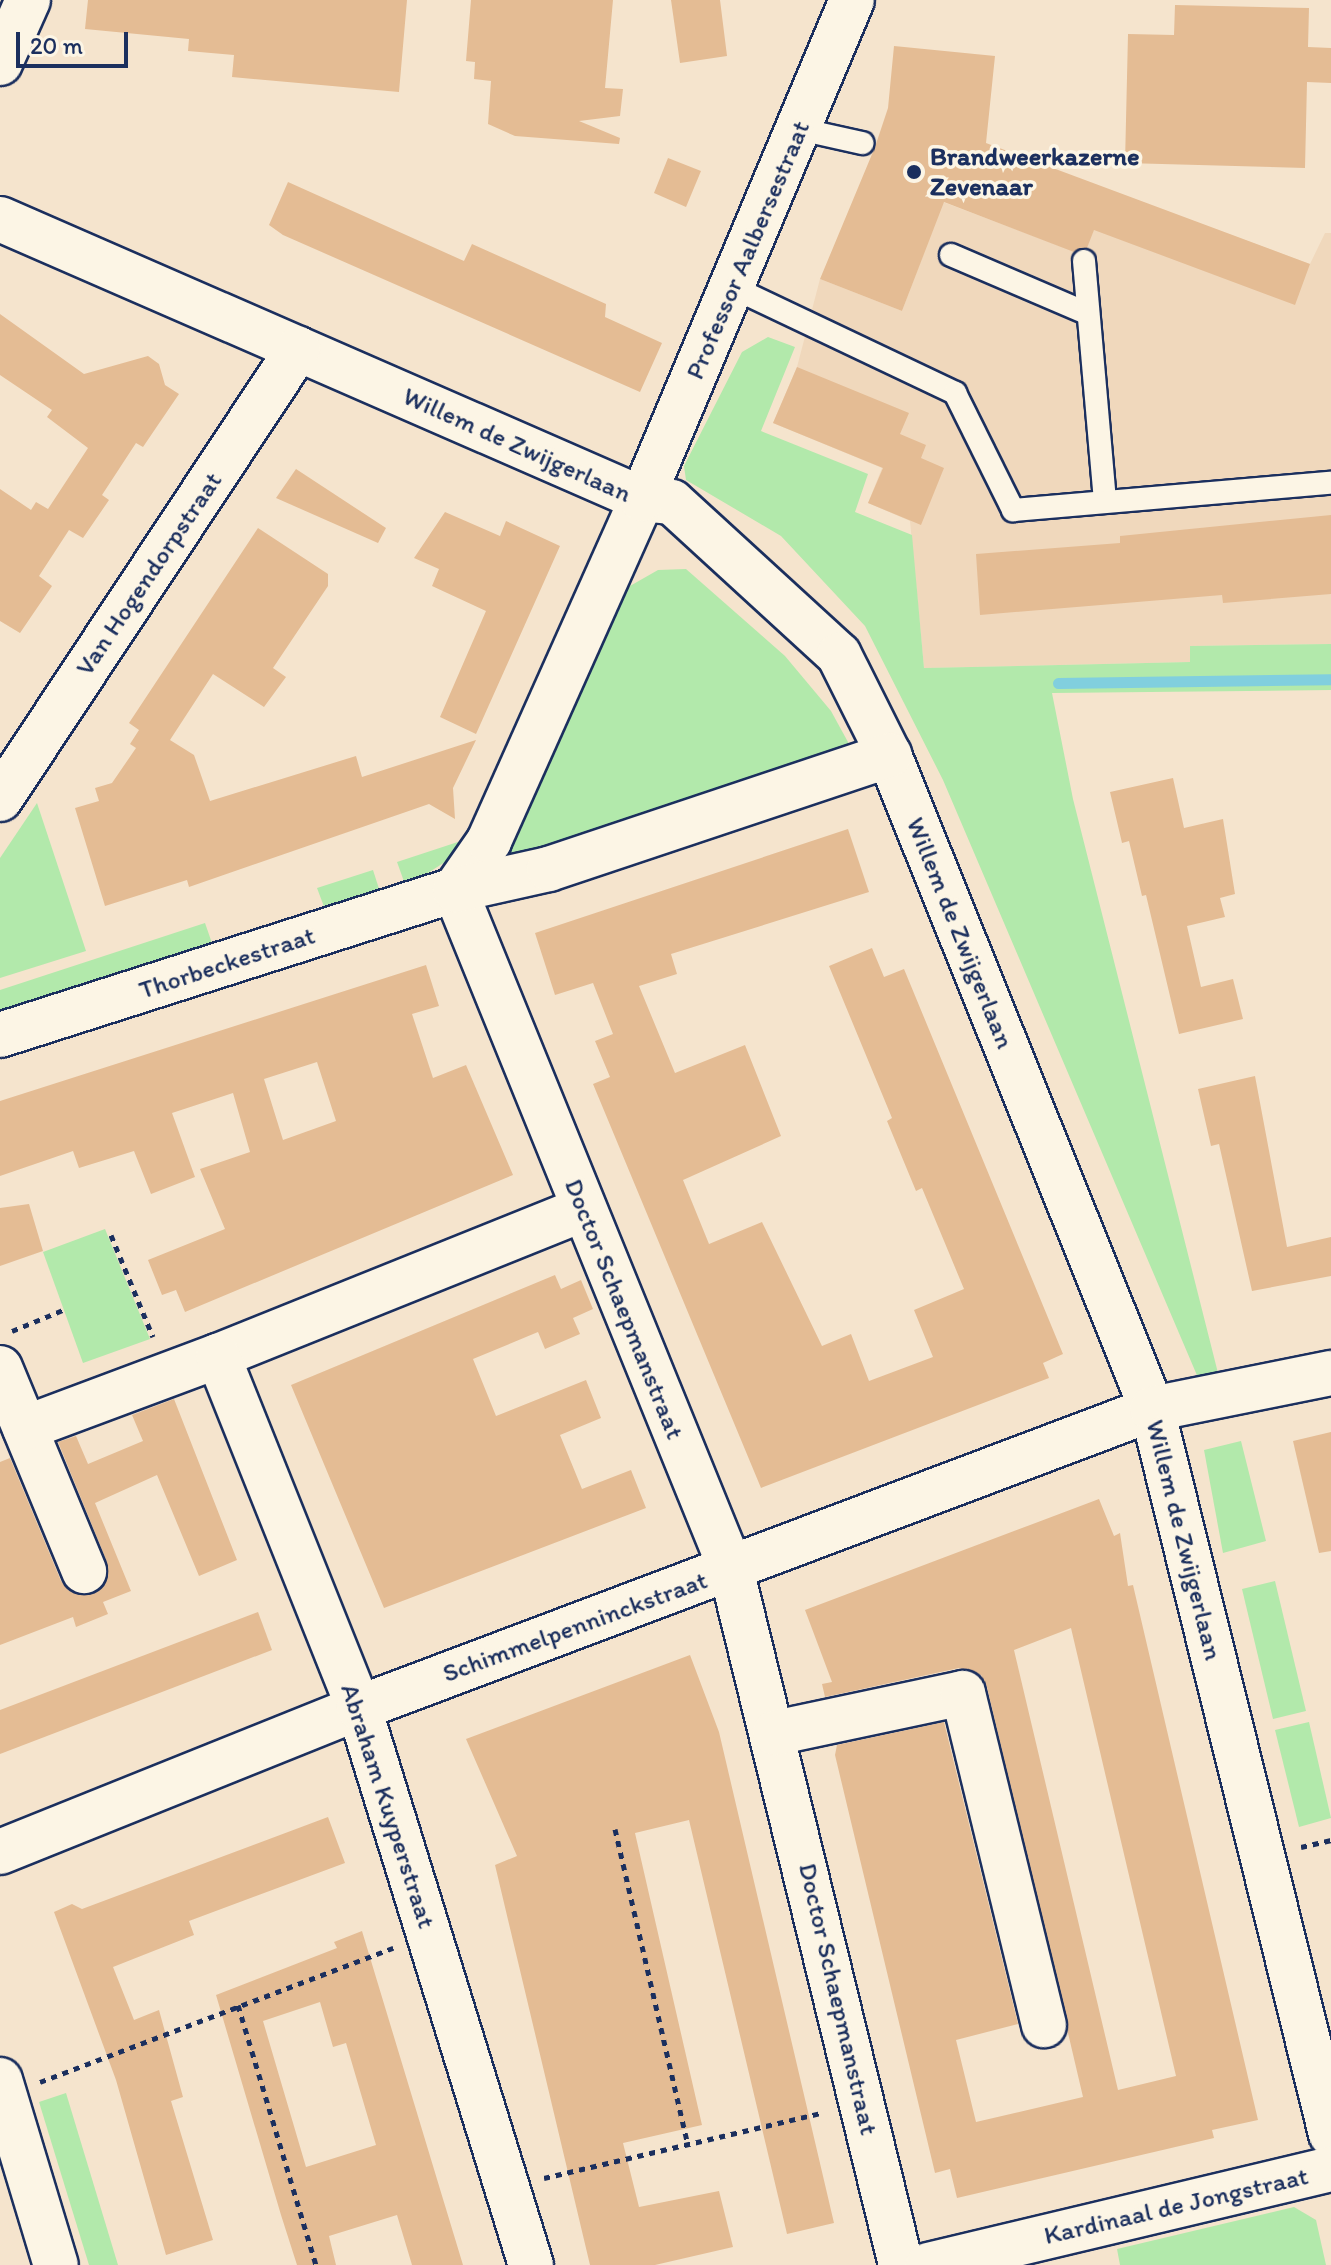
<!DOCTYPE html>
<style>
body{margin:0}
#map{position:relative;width:1331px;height:2265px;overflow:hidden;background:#f5e4cd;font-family:Itim,sans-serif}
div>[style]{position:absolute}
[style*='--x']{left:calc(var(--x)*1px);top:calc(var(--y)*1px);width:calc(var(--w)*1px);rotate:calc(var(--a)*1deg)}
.built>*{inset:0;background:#f0d8bc}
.green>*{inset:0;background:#b2e9ab}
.stream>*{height:11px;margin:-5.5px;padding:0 5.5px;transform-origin:5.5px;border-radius:5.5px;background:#81cfde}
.building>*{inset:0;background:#e4bc94}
.path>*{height:5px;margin-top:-2.5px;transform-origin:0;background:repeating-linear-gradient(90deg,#1b2f5e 0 6px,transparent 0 12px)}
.roads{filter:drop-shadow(2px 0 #1b2f5e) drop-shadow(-2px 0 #1b2f5e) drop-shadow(0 2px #1b2f5e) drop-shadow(0 -2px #1b2f5e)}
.lane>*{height:22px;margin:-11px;padding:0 11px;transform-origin:11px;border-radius:11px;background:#fcf5e5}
.street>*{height:44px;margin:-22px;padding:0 22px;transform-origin:22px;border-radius:22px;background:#fcf5e5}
.secondary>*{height:44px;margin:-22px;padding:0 22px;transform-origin:22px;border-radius:22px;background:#fcf5e5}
.dots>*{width:22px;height:22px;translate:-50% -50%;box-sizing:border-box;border:4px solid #fcf5e5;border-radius:50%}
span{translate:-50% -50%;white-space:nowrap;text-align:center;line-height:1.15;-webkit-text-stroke:7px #fcf5e5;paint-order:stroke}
.poi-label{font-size:26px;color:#1b2f5e;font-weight:700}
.left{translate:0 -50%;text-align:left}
.street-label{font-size:26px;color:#1b2f5e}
.scale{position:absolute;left:16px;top:32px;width:112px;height:36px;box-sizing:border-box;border:4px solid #1b2f5e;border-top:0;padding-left:10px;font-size:24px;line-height:28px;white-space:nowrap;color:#1b2f5e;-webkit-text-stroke:6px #fcf5e5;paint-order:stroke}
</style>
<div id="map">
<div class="built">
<i style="clip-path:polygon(1109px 190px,1310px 264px,1325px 233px,1331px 233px,1331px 644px,1191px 646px,1191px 662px,924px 668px,910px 521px,868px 503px,882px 468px,773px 423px,797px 367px,820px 279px,902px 311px,943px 202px,1084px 255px)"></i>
</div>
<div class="green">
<i style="clip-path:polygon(768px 337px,795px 347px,761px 431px,868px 474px,855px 512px,912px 535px,924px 668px,1190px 662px,1190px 646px,1331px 644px,1331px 690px,1052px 693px,1073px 799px,1219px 1377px,1199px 1380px,943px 780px,865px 626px,781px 536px,686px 480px,684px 466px,742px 352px)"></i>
<i style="clip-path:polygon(686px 569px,785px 656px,831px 711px,854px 753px,525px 859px,504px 851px,610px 613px,630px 586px,658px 570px)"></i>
<i style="clip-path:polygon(37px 803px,86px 951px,0 978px,0 858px)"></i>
<i style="clip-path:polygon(470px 838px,445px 862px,406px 887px,397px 862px)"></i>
<i style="clip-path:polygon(373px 870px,381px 895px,326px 912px,317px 888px)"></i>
<i style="clip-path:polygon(205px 923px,213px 946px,0 1014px,0 990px)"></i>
<i style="clip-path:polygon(105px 1229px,150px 1339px,83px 1363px,43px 1252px)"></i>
<i style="clip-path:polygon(1241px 1441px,1266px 1541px,1223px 1553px,1204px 1450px)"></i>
<i style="clip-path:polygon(1275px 1581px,1306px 1711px,1273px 1719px,1242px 1589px)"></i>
<i style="clip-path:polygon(1309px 1722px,1331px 1818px,1299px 1827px,1275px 1730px)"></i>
<i style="clip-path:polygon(66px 2093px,118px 2265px,89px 2265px,39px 2102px)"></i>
<i style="clip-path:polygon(1294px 2207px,1316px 2220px,1326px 2265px,1120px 2265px,1117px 2249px)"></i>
</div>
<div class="stream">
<i style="--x:1058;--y:683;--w:273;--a:-0.8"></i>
</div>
<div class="building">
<i style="clip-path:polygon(88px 0,407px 0,399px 92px,232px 77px,234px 55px,188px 51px,189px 39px,85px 29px)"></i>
<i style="clip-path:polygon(471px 0,613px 0,605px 88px,623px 89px,620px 116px,579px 121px,620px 138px,619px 144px,515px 136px,488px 124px,491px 81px,474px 79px,475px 62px,466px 61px)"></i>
<i style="clip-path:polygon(671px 0,720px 0,727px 56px,680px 63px)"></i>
<i style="clip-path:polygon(1175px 5px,1309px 8px,1308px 47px,1331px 48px,1331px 83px,1307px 82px,1305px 168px,1125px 163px,1128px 34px,1174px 35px)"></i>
<i style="clip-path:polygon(894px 46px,995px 56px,986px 143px,1310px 264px,1295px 305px,1094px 230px,1087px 248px,1074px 252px,944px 202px,902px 311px,820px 279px,875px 147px,888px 108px)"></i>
<i style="clip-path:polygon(668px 158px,701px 171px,686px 207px,654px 193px)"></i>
<i style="clip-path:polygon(288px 182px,464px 261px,472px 244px,606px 304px,605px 317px,662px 343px,640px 392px,283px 235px,269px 225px)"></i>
<i style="clip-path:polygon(0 314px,84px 374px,148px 356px,159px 364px,165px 385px,179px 394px,143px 447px,136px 443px,102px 495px,109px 500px,83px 538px,69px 530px,39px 576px,52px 586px,20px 633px,0 621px,0 489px,31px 510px,36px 502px,48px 509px,88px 448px,47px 417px,52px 410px,0 375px)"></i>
<i style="clip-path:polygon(797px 367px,909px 413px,900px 434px,926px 445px,921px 458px,944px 468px,921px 525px,868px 503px,883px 468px,773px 423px)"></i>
<i style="clip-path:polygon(296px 469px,386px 528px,378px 543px,276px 498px)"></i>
<i style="clip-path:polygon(445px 512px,500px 536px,506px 521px,560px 546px,476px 734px,440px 717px,486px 611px,432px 586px,439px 569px,414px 558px)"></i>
<i style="clip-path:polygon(1331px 515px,1331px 594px,1223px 603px,1222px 595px,980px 615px,976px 554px,1120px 543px,1120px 536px)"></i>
<i style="clip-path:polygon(258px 528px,328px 574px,328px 586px,273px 668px,286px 677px,264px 707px,213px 674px,170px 740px,194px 755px,210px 801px,356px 756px,362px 777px,476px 740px,453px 788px,455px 819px,429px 804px,189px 887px,187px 880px,105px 906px,75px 808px,99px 801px,95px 788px,112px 783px,136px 748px,130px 744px,139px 730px,129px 723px)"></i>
<i style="clip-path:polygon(1173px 778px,1184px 828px,1223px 819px,1235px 894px,1220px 898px,1225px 917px,1187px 926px,1201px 987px,1233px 979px,1243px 1019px,1179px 1034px,1146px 895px,1142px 896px,1129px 841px,1122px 843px,1110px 792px)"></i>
<i style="clip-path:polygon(848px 829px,869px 892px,671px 954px,677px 974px,639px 986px,675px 1073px,745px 1045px,781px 1136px,683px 1180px,709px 1244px,762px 1222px,822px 1346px,851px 1334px,869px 1381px,933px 1357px,914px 1310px,964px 1289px,922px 1188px,916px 1191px,887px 1121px,892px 1118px,829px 966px,872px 948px,884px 977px,904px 969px,1063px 1354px,1043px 1363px,1049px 1378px,761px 1488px,593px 1084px,610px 1077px,595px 1041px,613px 1034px,593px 983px,555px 995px,535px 933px)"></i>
<i style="clip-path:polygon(evenodd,426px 965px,439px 1006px,412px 1014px,433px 1078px,466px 1065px,513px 1175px,185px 1312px,176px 1290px,162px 1295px,148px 1260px,225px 1229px,200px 1169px,250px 1152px,233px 1093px,172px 1113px,195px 1177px,151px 1194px,134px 1151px,79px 1168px,73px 1151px,0 1176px,0 1101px,426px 965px,317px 1062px,336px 1121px,283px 1140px,264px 1079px,317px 1062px)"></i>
<i style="clip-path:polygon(1255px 1076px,1287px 1247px,1331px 1237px,1331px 1276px,1252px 1291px,1219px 1144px,1211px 1146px,1198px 1089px)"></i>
<i style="clip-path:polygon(29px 1204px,43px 1251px,0 1266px,0 1208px)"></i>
<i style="clip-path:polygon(555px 1275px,561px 1289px,581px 1280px,593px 1309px,573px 1318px,580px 1334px,545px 1349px,538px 1332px,473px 1359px,496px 1416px,586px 1380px,601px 1418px,560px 1435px,582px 1489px,631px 1470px,646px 1508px,384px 1608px,291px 1385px)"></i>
<i style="clip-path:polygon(174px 1399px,237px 1560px,199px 1576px,157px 1475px,95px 1503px,131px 1591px,103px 1602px,108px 1614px,76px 1627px,73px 1617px,0 1645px,0 1462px,10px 1458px,61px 1581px,69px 1591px,93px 1594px,104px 1586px,107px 1562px,58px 1442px,76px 1436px,88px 1464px,143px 1441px,132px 1415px)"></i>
<i style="clip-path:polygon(1331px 1432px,1331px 1551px,1319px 1553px,1293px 1441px)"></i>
<i style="clip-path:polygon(evenodd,1099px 1499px,1114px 1536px,1120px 1533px,1128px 1586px,1133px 1585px,1258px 2120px,1212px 2130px,1214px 2138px,957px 2198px,950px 2169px,935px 2173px,835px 1755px,837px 1745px,944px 1722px,1018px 2024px,956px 2040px,976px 2122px,1083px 2097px,987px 1687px,981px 1675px,959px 1668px,825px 1697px,822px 1684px,832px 1682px,805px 1610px,1099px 1499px,1071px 1628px,1176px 2076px,1118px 2090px,1014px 1650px,1071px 1628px)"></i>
<i style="clip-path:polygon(258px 1612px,272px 1650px,0 1754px,0 1710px)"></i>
<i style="clip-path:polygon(690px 1655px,719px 1732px,834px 2223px,787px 2234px,689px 1820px,635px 1833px,702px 2125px,623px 2143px,639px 2207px,719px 2191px,733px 2247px,655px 2265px,590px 2265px,495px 1865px,517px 1856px,466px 1739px)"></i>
<i style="clip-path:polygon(328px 1817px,345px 1863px,189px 1921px,194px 1935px,113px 1967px,134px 2020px,159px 2010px,183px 2097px,171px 2101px,213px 2240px,166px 2255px,116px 2080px,54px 1912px,72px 1904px,82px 1909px)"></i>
<i style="clip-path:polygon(evenodd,362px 1931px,443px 2199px,463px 2265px,412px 2265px,397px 2215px,329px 2236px,336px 2265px,297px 2265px,281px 2215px,216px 1995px,337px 1948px,334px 1942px,362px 1931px,320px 2002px,333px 2047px,346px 2043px,376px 2145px,306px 2167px,263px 2021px,320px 2002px)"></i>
</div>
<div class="path">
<i style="--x:111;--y:1235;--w:110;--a:67.6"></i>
<i style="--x:12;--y:1331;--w:55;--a:-22.4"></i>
<i style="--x:615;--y:1829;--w:324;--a:77"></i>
<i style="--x:1301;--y:1847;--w:31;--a:-13"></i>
<i style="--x:238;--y:2005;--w:271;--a:73.3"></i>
<i style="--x:40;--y:2082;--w:378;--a:-20.8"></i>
<i style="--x:544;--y:2178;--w:285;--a:-13.2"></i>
</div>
<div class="roads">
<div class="lane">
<i style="--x:799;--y:129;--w:65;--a:12.5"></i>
<i style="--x:951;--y:255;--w:147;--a:23.2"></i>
<i style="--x:1084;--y:261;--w:240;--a:85"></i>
<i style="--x:734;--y:288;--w:245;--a:25.4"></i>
<i style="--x:955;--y:393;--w:131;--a:63.6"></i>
<i style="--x:1013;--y:510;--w:319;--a:-4.9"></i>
</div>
<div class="street">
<i style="--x:0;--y:219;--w:700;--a:23.56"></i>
<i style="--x:642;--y:499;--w:30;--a:6"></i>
<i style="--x:672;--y:502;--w:226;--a:42.5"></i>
<i style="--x:839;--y:655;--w:112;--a:63.4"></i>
<i style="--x:889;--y:755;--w:705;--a:68.09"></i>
<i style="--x:1152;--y:1409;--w:747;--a:76.13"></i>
<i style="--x:0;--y:799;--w:540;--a:-56.49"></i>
<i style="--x:455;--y:890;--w:733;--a:67.88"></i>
<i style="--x:731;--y:1569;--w:716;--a:76.27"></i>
<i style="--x:455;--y:890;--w:60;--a:-55.2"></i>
<i style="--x:489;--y:841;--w:375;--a:-65.9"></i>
<i style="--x:642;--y:499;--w:541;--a:-67.18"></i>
<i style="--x:0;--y:1035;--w:478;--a:-17.7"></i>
<i style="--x:455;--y:890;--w:96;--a:-12.6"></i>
<i style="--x:549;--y:869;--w:359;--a:-18.5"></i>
<i style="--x:218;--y:1356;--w:393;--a:-21.9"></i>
<i style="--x:0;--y:1368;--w:220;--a:67.5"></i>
<i style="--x:25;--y:1428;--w:206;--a:-20.5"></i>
<i style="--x:218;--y:1356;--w:379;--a:68.2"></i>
<i style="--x:359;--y:1708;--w:583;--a:72.84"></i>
<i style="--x:775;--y:1733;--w:192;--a:-12"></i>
<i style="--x:963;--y:1693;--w:342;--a:76.3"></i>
<i style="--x:0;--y:1852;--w:387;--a:-21.9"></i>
<i style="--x:359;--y:1708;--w:847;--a:-20.66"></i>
<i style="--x:1152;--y:1409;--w:183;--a:-11.4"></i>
<i style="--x:0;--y:2080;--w:193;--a:73.2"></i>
<i style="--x:928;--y:2265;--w:414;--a:-13.4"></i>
</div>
<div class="secondary">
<i style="--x:0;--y:63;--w:69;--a:-66"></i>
</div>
</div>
<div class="dots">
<i style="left:914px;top:172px;background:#1b2f5e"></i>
</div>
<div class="poi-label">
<span class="left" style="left:930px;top:172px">Brandweerkazerne<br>Zevenaar</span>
</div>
<div class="street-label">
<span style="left:748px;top:250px;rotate:-67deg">Professor Aalbersestraat</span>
<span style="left:517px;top:445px;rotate:24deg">Willem de Zwijgerlaan</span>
<span style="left:149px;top:574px;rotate:-56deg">Van Hogendorpstraat</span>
<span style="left:960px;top:933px;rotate:68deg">Willem de Zwijgerlaan</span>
<span style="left:227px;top:963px;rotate:-18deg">Thorbeckestraat</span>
<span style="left:624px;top:1309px;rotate:68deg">Doctor Schaepmanstraat</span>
<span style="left:1184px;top:1540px;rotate:76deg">Willem de Zwijgerlaan</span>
<span style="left:575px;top:1627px;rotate:-20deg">Schimmelpenninckstraat</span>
<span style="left:388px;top:1806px;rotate:72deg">Abraham Kuyperstraat</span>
<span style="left:838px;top:1999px;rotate:77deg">Doctor Schaepmanstraat</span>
<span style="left:1176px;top:2206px;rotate:-13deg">Kardinaal de Jongstraat</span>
</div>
<div class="scale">20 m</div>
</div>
